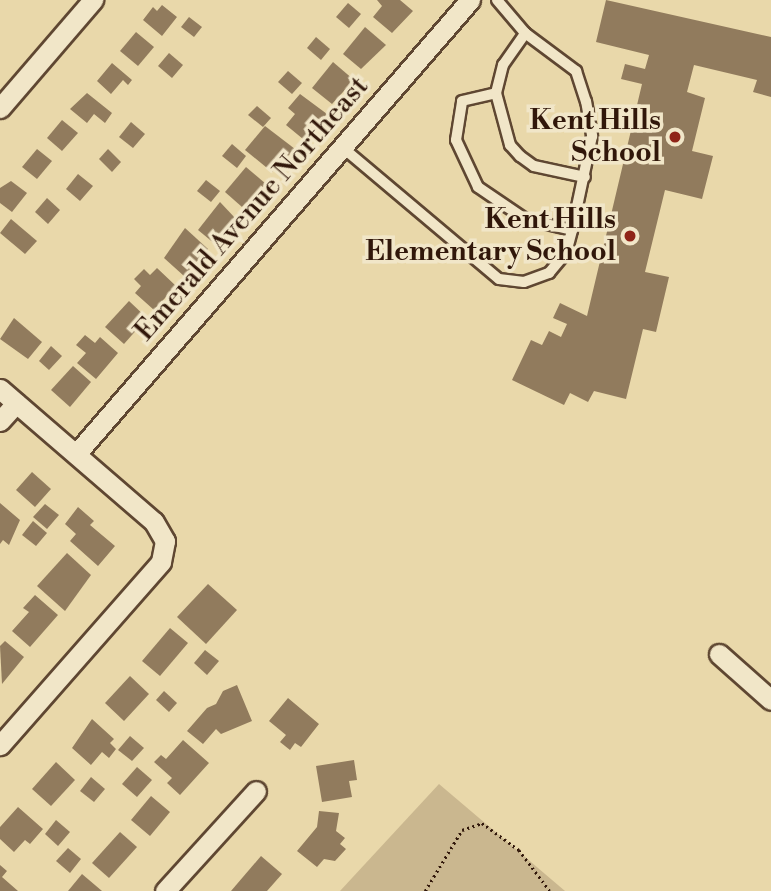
<!DOCTYPE html>
<style>
body{margin:0}
#map{position:relative;width:771px;height:891px;overflow:hidden;background:#e9d8aa;font-family:"Libre Bodoni",serif}
div>[style]{position:absolute}
[style*='--x']{left:calc(var(--x)*1px);top:calc(var(--y)*1px);width:calc(var(--w)*1px);rotate:calc(var(--a)*1deg)}
.green>*{inset:0;background:#cab78f}
.building>*{inset:0;background:#917b5d}
.path>*{height:2.5px;margin-top:-1.25px;transform-origin:0;background:repeating-linear-gradient(90deg,#31170a 0 2px,transparent 0 5.5px)}
.roads{filter:drop-shadow(2px 0 #5f4732) drop-shadow(-2px 0 #5f4732) drop-shadow(0 2px #5f4732) drop-shadow(0 -2px #5f4732)}
.lane>*{height:10px;margin:-5px;padding:0 5px;transform-origin:5px;border-radius:5px;background:#f1e6c8}
.street>*{height:19px;margin:-9.5px;padding:0 9.5px;transform-origin:9.5px;border-radius:9.5px;background:#f1e6c8}
.dots>*{width:19px;height:19px;translate:-50% -50%;box-sizing:border-box;border:4px solid #f1e6c8;border-radius:50%}
span{translate:-50% -50%;white-space:nowrap;text-align:center;line-height:1.15;-webkit-text-stroke:7px #f1e6c8;paint-order:stroke}
.poi-label{font-size:28px;color:#31170a;font-weight:700}
.right{translate:-100% -50%;text-align:right}
.street-label{font-size:28px;color:#31170a}
</style>
<div id="map">
<div class="green">
<i style="clip-path:polygon(439px 784px,565px 891px,340px 891px)"></i>
</div>
<div class="building">
<i style="clip-path:polygon(377px 0,400px 0,413px 11px,392px 33px,373px 17px,382px 6px)"></i>
<i style="clip-path:polygon(606px 0,771px 37px,771px 97px,753px 92px,757px 80px,694px 65px,687px 92px,705px 98px,692px 151px,713px 156px,702px 199px,665px 190px,645px 272px,669px 277px,656px 332px,643px 329px,626px 399px,594px 391px,588px 402px,570px 393px,564px 405px,512px 380px,531px 340px,542px 345px,549px 331px,561px 337px,567px 324px,553px 318px,560px 303px,587px 316px,642px 84px,621px 79px,625px 64px,645px 69px,649px 55px,596px 42px)"></i>
<i style="clip-path:polygon(348px 3px,361px 14px,349px 28px,336px 17px)"></i>
<i style="clip-path:polygon(162px 5px,177px 17px,162px 36px,143px 20px,153px 7px,157px 11px)"></i>
<i style="clip-path:polygon(189px 17px,202px 27px,194px 37px,181px 27px)"></i>
<i style="clip-path:polygon(365px 27px,386px 45px,361px 69px,343px 54px)"></i>
<i style="clip-path:polygon(136px 32px,154px 47px,138px 66px,120px 51px)"></i>
<i style="clip-path:polygon(316px 37px,330px 49px,321px 60px,307px 48px)"></i>
<i style="clip-path:polygon(169px 53px,183px 65px,172px 78px,158px 66px)"></i>
<i style="clip-path:polygon(333px 62px,354px 80px,332px 104px,312px 88px)"></i>
<i style="clip-path:polygon(112px 63px,132px 80px,128px 85px,123px 80px,111px 94px,97px 81px)"></i>
<i style="clip-path:polygon(288px 71px,302px 83px,292px 94px,278px 82px)"></i>
<i style="clip-path:polygon(87px 93px,112px 113px,105px 123px,94px 114px,87px 123px,70px 109px)"></i>
<i style="clip-path:polygon(300px 94px,327px 114px,303px 139px,286px 125px,295px 114px,288px 108px)"></i>
<i style="clip-path:polygon(257px 106px,271px 118px,263px 127px,248px 115px)"></i>
<i style="clip-path:polygon(62px 120px,78px 133px,62px 151px,47px 138px)"></i>
<i style="clip-path:polygon(131px 122px,145px 134px,133px 148px,119px 137px)"></i>
<i style="clip-path:polygon(265px 126px,295px 149px,272px 172px,245px 150px)"></i>
<i style="clip-path:polygon(232px 144px,246px 156px,237px 168px,222px 156px)"></i>
<i style="clip-path:polygon(37px 149px,52px 161px,37px 179px,22px 167px)"></i>
<i style="clip-path:polygon(108px 149px,121px 162px,112px 172px,99px 159px)"></i>
<i style="clip-path:polygon(246px 167px,266px 184px,242px 207px,225px 192px)"></i>
<i style="clip-path:polygon(78px 174px,93px 186px,80px 201px,66px 189px)"></i>
<i style="clip-path:polygon(206px 180px,220px 191px,211px 202px,197px 191px)"></i>
<i style="clip-path:polygon(11px 181px,27px 193px,12px 212px,0 203px,0 188px)"></i>
<i style="clip-path:polygon(47px 198px,60px 210px,48px 224px,35px 212px)"></i>
<i style="clip-path:polygon(220px 202px,236px 219px,215px 244px,198px 230px)"></i>
<i style="clip-path:polygon(11px 219px,37px 241px,25px 254px,0 233px)"></i>
<i style="clip-path:polygon(185px 228px,208px 249px,184px 276px,164px 258px)"></i>
<i style="clip-path:polygon(157px 268px,176px 286px,154px 310px,135px 293px,141px 286px,134px 279px,144px 269px,150px 275px)"></i>
<i style="clip-path:polygon(129px 301px,147px 318px,124px 344px,105px 327px)"></i>
<i style="clip-path:polygon(14px 318px,42px 342px,28px 359px,0 339px)"></i>
<i style="clip-path:polygon(85px 335px,95px 343px,100px 337px,118px 353px,96px 379px,77px 363px,86px 353px,76px 345px)"></i>
<i style="clip-path:polygon(51px 346px,62px 356px,49px 370px,39px 361px)"></i>
<i style="clip-path:polygon(73px 366px,91px 382px,70px 407px,51px 390px)"></i>
<i style="clip-path:polygon(32px 472px,51px 489px,35px 507px,16px 490px)"></i>
<i style="clip-path:polygon(0 503px,20px 520px,9px 545px,3px 540px,0 544px)"></i>
<i style="clip-path:polygon(45px 504px,59px 515px,47px 529px,33px 517px)"></i>
<i style="clip-path:polygon(78px 507px,94px 521px,90px 525px,115px 546px,98px 566px,70px 541px,76px 534px,65px 524px)"></i>
<i style="clip-path:polygon(33px 521px,47px 533px,36px 546px,22px 535px)"></i>
<i style="clip-path:polygon(67px 553px,91px 575px,65px 611px,37px 586px)"></i>
<i style="clip-path:polygon(208px 584px,237px 610px,206px 644px,177px 617px)"></i>
<i style="clip-path:polygon(35px 595px,58px 615px,30px 647px,12px 631px,29px 612px,23px 608px)"></i>
<i style="clip-path:polygon(170px 628px,188px 643px,160px 676px,142px 661px)"></i>
<i style="clip-path:polygon(5px 641px,24px 657px,2px 684px,0 646px)"></i>
<i style="clip-path:polygon(205px 650px,219px 661px,207px 675px,194px 663px)"></i>
<i style="clip-path:polygon(130px 676px,149px 694px,124px 721px,105px 703px)"></i>
<i style="clip-path:polygon(237px 685px,252px 721px,221px 734px,216px 729px,203px 744px,187px 731px,207px 708px,216px 704px,223px 691px)"></i>
<i style="clip-path:polygon(164px 691px,177px 703px,169px 712px,156px 700px)"></i>
<i style="clip-path:polygon(288px 698px,319px 724px,301px 747px,295px 743px,290px 750px,280px 742px,286px 735px,269px 721px)"></i>
<i style="clip-path:polygon(92px 719px,114px 739px,110px 743px,116px 749px,109px 758px,102px 752px,91px 765px,72px 748px)"></i>
<i style="clip-path:polygon(130px 736px,144px 748px,132px 761px,118px 750px)"></i>
<i style="clip-path:polygon(183px 740px,209px 763px,180px 795px,167px 783px,172px 778px,154px 762px,161px 755px,166px 759px)"></i>
<i style="clip-path:polygon(354px 760px,357px 780px,349px 781px,352px 797px,322px 802px,316px 766px)"></i>
<i style="clip-path:polygon(56px 762px,75px 780px,51px 806px,32px 789px)"></i>
<i style="clip-path:polygon(137px 767px,152px 780px,137px 797px,122px 784px)"></i>
<i style="clip-path:polygon(91px 777px,105px 789px,94px 802px,80px 791px)"></i>
<i style="clip-path:polygon(151px 796px,170px 812px,150px 836px,131px 820px)"></i>
<i style="clip-path:polygon(18px 807px,43px 829px,30px 844px,25px 840px,14px 852px,0 839px,0 827px)"></i>
<i style="clip-path:polygon(319px 811px,339px 813px,336px 831px,345px 838px,340px 844px,346px 849px,335px 861px,324px 859px,317px 867px,297px 851px,317px 827px)"></i>
<i style="clip-path:polygon(56px 820px,70px 832px,58px 846px,45px 834px)"></i>
<i style="clip-path:polygon(120px 832px,137px 847px,109px 878px,92px 863px)"></i>
<i style="clip-path:polygon(68px 848px,81px 859px,70px 873px,56px 861px)"></i>
<i style="clip-path:polygon(261px 856px,282px 874px,267px 891px,231px 891px)"></i>
<i style="clip-path:polygon(0 865px,7px 871px,2px 877px,18px 891px,0 891px)"></i>
<i style="clip-path:polygon(82px 874px,102px 891px,68px 891px)"></i>
</div>
<div class="path">
<i style="--x:425;--y:891;--w:71;--a:-58.8"></i>
<i style="--x:462;--y:830;--w:21;--a:-19"></i>
<i style="--x:482;--y:823;--w:46;--a:36.1"></i>
<i style="--x:519;--y:850;--w:51;--a:52.9"></i>
</div>
<div class="roads">
<div class="lane">
<i style="--x:497;--y:0;--w:43;--a:49.7"></i>
<i style="--x:525;--y:33;--w:64;--a:36.7"></i>
<i style="--x:576;--y:71;--w:32;--a:72"></i>
<i style="--x:586;--y:101;--w:36;--a:80"></i>
<i style="--x:592;--y:136;--w:96;--a:102"></i>
<i style="--x:572;--y:230;--w:48;--a:-166.8"></i>
<i style="--x:525;--y:219;--w:57;--a:-145.8"></i>
<i style="--x:478;--y:187;--w:52;--a:-115.1"></i>
<i style="--x:456;--y:140;--w:39;--a:-81"></i>
<i style="--x:462;--y:101;--w:35;--a:-13"></i>
<i style="--x:496;--y:93;--w:29;--a:-76"></i>
<i style="--x:503;--y:65;--w:39;--a:-55"></i>
<i style="--x:496;--y:93;--w:54;--a:74.9"></i>
<i style="--x:510;--y:145;--w:15;--a:48"></i>
<i style="--x:520;--y:156;--w:17;--a:36"></i>
<i style="--x:534;--y:166;--w:52;--a:12.2"></i>
<i style="--x:342;--y:147;--w:205;--a:40.1"></i>
<i style="--x:499;--y:279;--w:25;--a:7"></i>
<i style="--x:524;--y:282;--w:27;--a:-20"></i>
<i style="--x:549;--y:273;--w:26;--a:-50"></i>
<i style="--x:566;--y:253;--w:24;--a:-75"></i>
</div>
<div class="street">
<i style="--x:0;--y:108;--w:143;--a:-49.3"></i>
<i style="--x:0;--y:389;--w:203;--a:40.8"></i>
<i style="--x:154;--y:522;--w:22;--a:60"></i>
<i style="--x:165;--y:541;--w:21;--a:101"></i>
<i style="--x:161;--y:562;--w:244;--a:131.3"></i>
<i style="--x:0;--y:421;--w:24;--a:-48"></i>
<i style="--x:76;--y:454;--w:601;--a:-49.05"></i>
<i style="--x:719;--y:654;--w:69;--a:41.5"></i>
<i style="--x:165;--y:891;--w:135;--a:-47.7"></i>
</div>
</div>
<div class="dots">
<i style="left:675px;top:137px;background:#8f2418"></i>
<i style="left:630px;top:236px;background:#8f2418"></i>
</div>
<div class="poi-label">
<span class="right" style="left:661px;top:137px">Kent Hills<br>School</span>
<span class="right" style="left:616px;top:236px">Kent Hills<br>Elementary School</span>
</div>
<div class="street-label">
<span style="left:252px;top:209px;rotate:-49deg">Emerald Avenue Northeast</span>
</div>
</div>
